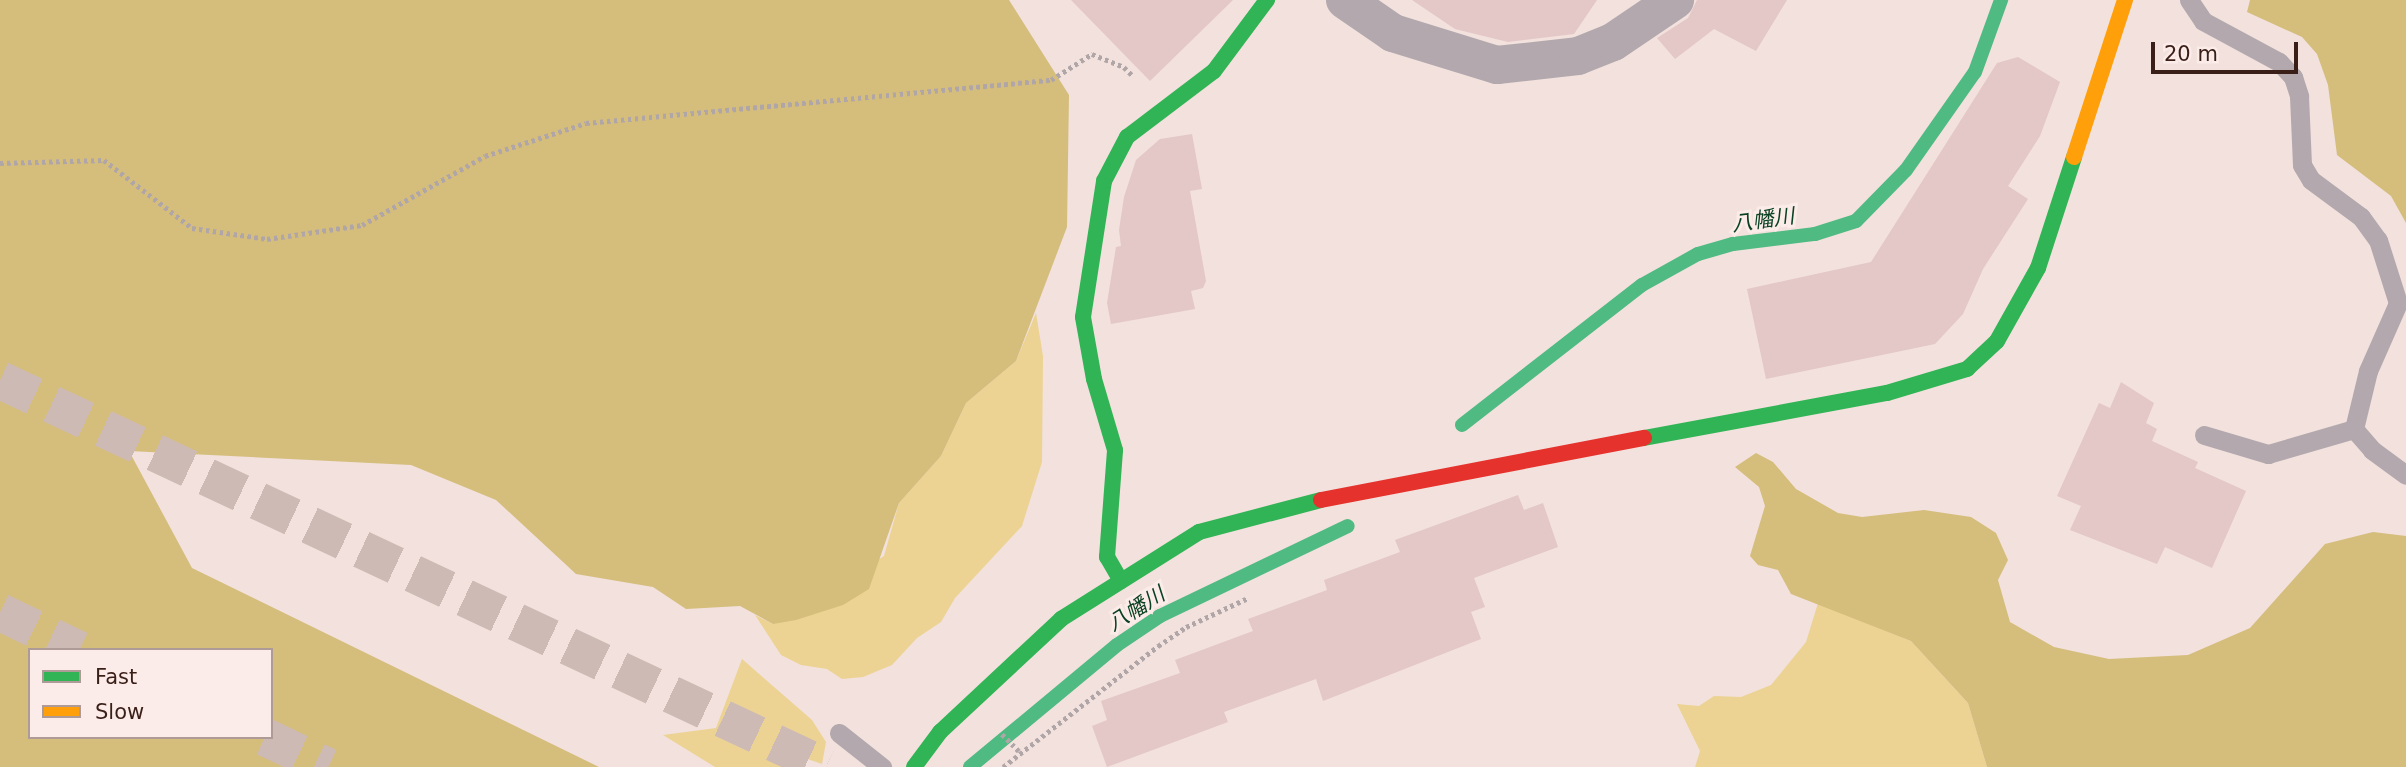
<!DOCTYPE html>
<meta charset="utf-8">
<style>
body{margin:0}
#map{position:relative;width:2406px;height:767px;overflow:hidden;background:#f2e1dc;font-family:"DejaVu Sans","Noto Sans JP",sans-serif}
div>[style]{position:absolute}
[style*='--x']{left:calc(var(--x)*1px);top:calc(var(--y)*1px);width:calc(var(--w)*1px);rotate:calc(var(--a)*1deg)}
.green>*{inset:0;background:#ecd393}
.forest>*{inset:0;background:#d5bd7c}
.stream>*{height:14px;margin:-7px;padding:0 7px;transform-origin:7px;border-radius:7px;background:#4fba82}
.building>*{inset:0;background:#e4c7c7}
.highway-tunnel>*{height:38px;margin-top:-19px;transform-origin:0;background:repeating-linear-gradient(90deg,#cdbab5 0 38px,transparent 0 57px)}
.path>*{height:4.5px;margin-top:-2.25px;transform-origin:0;background:repeating-linear-gradient(90deg,#b1a6a7 0 3.5px,transparent 0 7px)}
.lane>*{height:19px;margin:-9.5px;padding:0 9.5px;transform-origin:9.5px;border-radius:9.5px;background:#b2a8ad}
.street>*{height:38px;margin:-19px;padding:0 19px;transform-origin:19px;border-radius:19px;background:#b2a8ad}
.fast>*{height:16px;margin:-8px;padding:0 8px;transform-origin:8px;border-radius:8px;background:#30b455}
.slow>*{height:16px;margin:-8px;padding:0 8px;transform-origin:8px;border-radius:8px;background:#ff9f0a}
.jam>*{height:16px;margin:-8px;padding:0 8px;transform-origin:8px;border-radius:8px;background:#e5322d}
span{translate:-50% -50%;white-space:nowrap;text-align:center;line-height:1.15;-webkit-text-stroke:6px #fcece9;paint-order:stroke}
.water-label{font-size:21px;color:#0a4122;font-style:italic}
.legend{position:absolute;left:28px;top:648px;width:245px;height:91px;box-sizing:border-box;background:#fcece9;border:2px solid #ae9a96;margin:0;padding:9px 12px;list-style:none;font-size:21px;color:#3a1f19}
.legend li{display:flex;align-items:center;gap:14px;height:35px}
.legend b{width:35px;border:2px solid #ae9a96}
.scale{position:absolute;left:2151px;top:42px;width:147px;height:32px;box-sizing:border-box;border:4px solid #3a1f19;border-top:0;padding-left:9px;font-size:21px;line-height:24px;white-space:nowrap;color:#3a1f19;-webkit-text-stroke:5px #fcece9;paint-order:stroke}
</style>
<div id="map">
<div class="green">
<i style="clip-path:polygon(1036px 313px,1043px 356px,1042px 462px,1022px 526px,955px 598px,941px 622px,917px 638px,892px 665px,863px 677px,842px 679px,827px 669px,801px 665px,781px 655px,755px 615px,773px 624px,884px 556px,899px 503px,941px 456px,966px 403px,1016px 361px)"></i>
<i style="clip-path:polygon(1818px 603px,1911px 641px,1968px 703px,1987px 767px,1695px 767px,1700px 751px,1677px 704px,1699px 706px,1714px 696px,1741px 697px,1771px 685px,1806px 642px)"></i>
<i style="clip-path:polygon(742px 659px,812px 720px,826px 742px,822px 764px,787px 752px,784px 767px,715px 767px,663px 735px,716px 728px)"></i>
</div>
<div class="forest">
<i style="clip-path:polygon(evenodd,0 0,1009px 0,1069px 95px,1067px 227px,1016px 361px,966px 403px,941px 456px,899px 503px,869px 589px,843px 605px,796px 620px,773px 624px,740px 606px,686px 609px,653px 587px,576px 574px,496px 500px,411px 465px,129px 451px,192px 568px,599px 767px,0 767px,0 0,30px 650px,271px 650px,271px 737px,30px 737px,30px 650px)"></i>
<i style="clip-path:polygon(2250px 0,2406px 0,2406px 223px,2391px 196px,2337px 155px,2328px 85px,2317px 54px,2302px 37px,2247px 12px)"></i>
<i style="clip-path:polygon(1756px 453px,1773px 462px,1796px 489px,1838px 513px,1862px 517px,1924px 510px,1971px 517px,1996px 533px,2008px 560px,1998px 580px,2010px 622px,2054px 647px,2109px 659px,2188px 655px,2250px 628px,2325px 544px,2373px 532px,2406px 536px,2406px 767px,1987px 767px,1968px 703px,1911px 641px,1791px 594px,1778px 570px,1758px 565px,1750px 556px,1765px 506px,1759px 487px,1735px 467px)"></i>
</div>
<div class="stream">
<i style="--x:1462;--y:425;--w:228;--a:-37.9"></i>
<i style="--x:1642;--y:285;--w:64;--a:-29"></i>
<i style="--x:1698;--y:254;--w:36;--a:-16"></i>
<i style="--x:1733;--y:244;--w:83;--a:-7"></i>
<i style="--x:1815;--y:234;--w:43;--a:-17.6"></i>
<i style="--x:1856;--y:221;--w:71;--a:-45.6"></i>
<i style="--x:1906;--y:170;--w:120;--a:-54.9"></i>
<i style="--x:1975;--y:72;--w:77;--a:-70.1"></i>
<i style="--x:970;--y:767;--w:191;--a:-39.7"></i>
<i style="--x:1117;--y:645;--w:52;--a:-34"></i>
<i style="--x:1160;--y:616;--w:208;--a:-25.6"></i>
</div>
<div class="building">
<i style="clip-path:polygon(1071px 0,1233px 0,1150px 81px)"></i>
<i style="clip-path:polygon(1412px 0,1597px 0,1574px 34px,1508px 42px,1455px 29px)"></i>
<i style="clip-path:polygon(1697px 0,1787px 0,1756px 51px,1714px 29px,1675px 59px,1657px 38px,1688px 18px)"></i>
<i style="clip-path:polygon(2018px 57px,2060px 82px,2040px 136px,2008px 186px,2028px 199px,1983px 269px,1963px 314px,1935px 344px,1766px 379px,1747px 289px,1871px 262px,1997px 63px)"></i>
<i style="clip-path:polygon(1192px 134px,1202px 189px,1190px 191px,1206px 281px,1203px 288px,1191px 291px,1195px 309px,1111px 324px,1107px 303px,1116px 247px,1121px 246px,1119px 230px,1124px 197px,1136px 160px,1160px 139px)"></i>
<i style="clip-path:polygon(2121px 382px,2154px 403px,2146px 423px,2157px 429px,2152px 441px,2198px 462px,2195px 468px,2246px 491px,2212px 568px,2165px 547px,2157px 564px,2070px 530px,2081px 506px,2057px 496px,2099px 403px,2110px 408px)"></i>
<i style="clip-path:polygon(1518px 495px,1524px 510px,1543px 503px,1558px 547px,1474px 578px,1485px 607px,1471px 612px,1481px 639px,1323px 701px,1316px 679px,1224px 712px,1228px 722px,1107px 767px,1092px 726px,1107px 720px,1101px 701px,1180px 673px,1175px 660px,1253px 631px,1248px 619px,1327px 590px,1324px 580px,1400px 552px,1395px 540px)"></i>
</div>
<div class="highway-tunnel">
<i style="--x:0;--y:380;--w:912;--a:25.1"></i>
<i style="--x:0;--y:612;--w:88;--a:25.7"></i>
<i style="--x:265;--y:737;--w:70;--a:25.5"></i>
</div>
<div class="path">
<i style="--x:0;--y:163;--w:104;--a:-1.7"></i>
<i style="--x:104;--y:160;--w:111;--a:37.7"></i>
<i style="--x:192;--y:228;--w:76;--a:8.3"></i>
<i style="--x:267;--y:239;--w:96;--a:-8.4"></i>
<i style="--x:362;--y:225;--w:141;--a:-29.3"></i>
<i style="--x:485;--y:156;--w:106;--a:-18.1"></i>
<i style="--x:586;--y:123;--w:467;--a:-5.3"></i>
<i style="--x:1051;--y:80;--w:49;--a:-32.4"></i>
<i style="--x:1092;--y:54;--w:35;--a:22"></i>
<i style="--x:1124;--y:67;--w:14;--a:45"></i>
<i style="--x:1002;--y:734;--w:24;--a:45"></i>
<i style="--x:1003;--y:767;--w:197;--a:-38"></i>
<i style="--x:1158;--y:646;--w:34;--a:-34"></i>
<i style="--x:1186;--y:627;--w:68;--a:-25.1"></i>
</div>
<div class="lane">
<i style="--x:2189;--y:0;--w:25;--a:56"></i>
<i style="--x:2203;--y:21;--w:86;--a:28.3"></i>
<i style="--x:2279;--y:62;--w:21;--a:47"></i>
<i style="--x:2293;--y:77;--w:20;--a:72"></i>
<i style="--x:2299;--y:96;--w:69;--a:87.5"></i>
<i style="--x:2302;--y:165;--w:17;--a:59"></i>
<i style="--x:2311;--y:180;--w:62;--a:36.5"></i>
<i style="--x:2361;--y:217;--w:29;--a:54"></i>
<i style="--x:2378;--y:240;--w:66;--a:72.4"></i>
<i style="--x:2398;--y:303;--w:74;--a:113.8"></i>
<i style="--x:2368;--y:371;--w:60;--a:103.6"></i>
<i style="--x:2354;--y:429;--w:28;--a:49"></i>
<i style="--x:2372;--y:450;--w:42;--a:36.3"></i>
<i style="--x:2204;--y:435;--w:67;--a:16.5"></i>
<i style="--x:2268;--y:454;--w:90;--a:-16.2"></i>
<i style="--x:839;--y:733;--w:55;--a:38.3"></i>
</div>
<div class="street">
<i style="--x:1345;--y:0;--w:58;--a:34.5"></i>
<i style="--x:1393;--y:33;--w:109;--a:17.1"></i>
<i style="--x:1497;--y:65;--w:81;--a:-6.3"></i>
<i style="--x:1578;--y:56;--w:38;--a:-22"></i>
<i style="--x:1613;--y:42;--w:75;--a:-34.1"></i>
</div>
<div class="fast">
<i style="--x:1644;--y:438;--w:247;--a:-10.5"></i>
<i style="--x:1887;--y:393;--w:84;--a:-16.7"></i>
<i style="--x:1967;--y:369;--w:41;--a:-43"></i>
<i style="--x:1997;--y:341;--w:84;--a:-60.7"></i>
<i style="--x:2038;--y:268;--w:117;--a:-72"></i>
<i style="--x:1121;--y:581;--w:28;--a:-120"></i>
<i style="--x:1107;--y:557;--w:107;--a:-85.7"></i>
<i style="--x:1115;--y:450;--w:74;--a:-106.5"></i>
<i style="--x:1094;--y:379;--w:63;--a:-100.1"></i>
<i style="--x:1083;--y:317;--w:138;--a:-81.2"></i>
<i style="--x:1104;--y:181;--w:50;--a:-62.4"></i>
<i style="--x:1127;--y:137;--w:109;--a:-37.2"></i>
<i style="--x:1214;--y:71;--w:89;--a:-53.3"></i>
<i style="--x:914;--y:767;--w:44;--a:-53.4"></i>
<i style="--x:940;--y:732;--w:166;--a:-43"></i>
<i style="--x:1061;--y:619;--w:163;--a:-32.2"></i>
<i style="--x:1199;--y:532;--w:126;--a:-14.7"></i>
</div>
<div class="slow">
<i style="--x:2074;--y:157;--w:165;--a:-72"></i>
</div>
<div class="jam">
<i style="--x:1321;--y:500;--w:329;--a:-10.9"></i>
</div>
<div class="water-label">
<span style="left:1763px;top:220px;rotate:-8deg">八幡川</span>
<span style="left:1136px;top:609px;rotate:-32deg">八幡川</span>
</div>
<ul class="legend">
<li><b style="height:9px;background:#30b455"></b>Fast</li>
<li><b style="height:9px;background:#ff9f0a"></b>Slow</li>
</ul>
<div class="scale">20 m</div>
</div>
